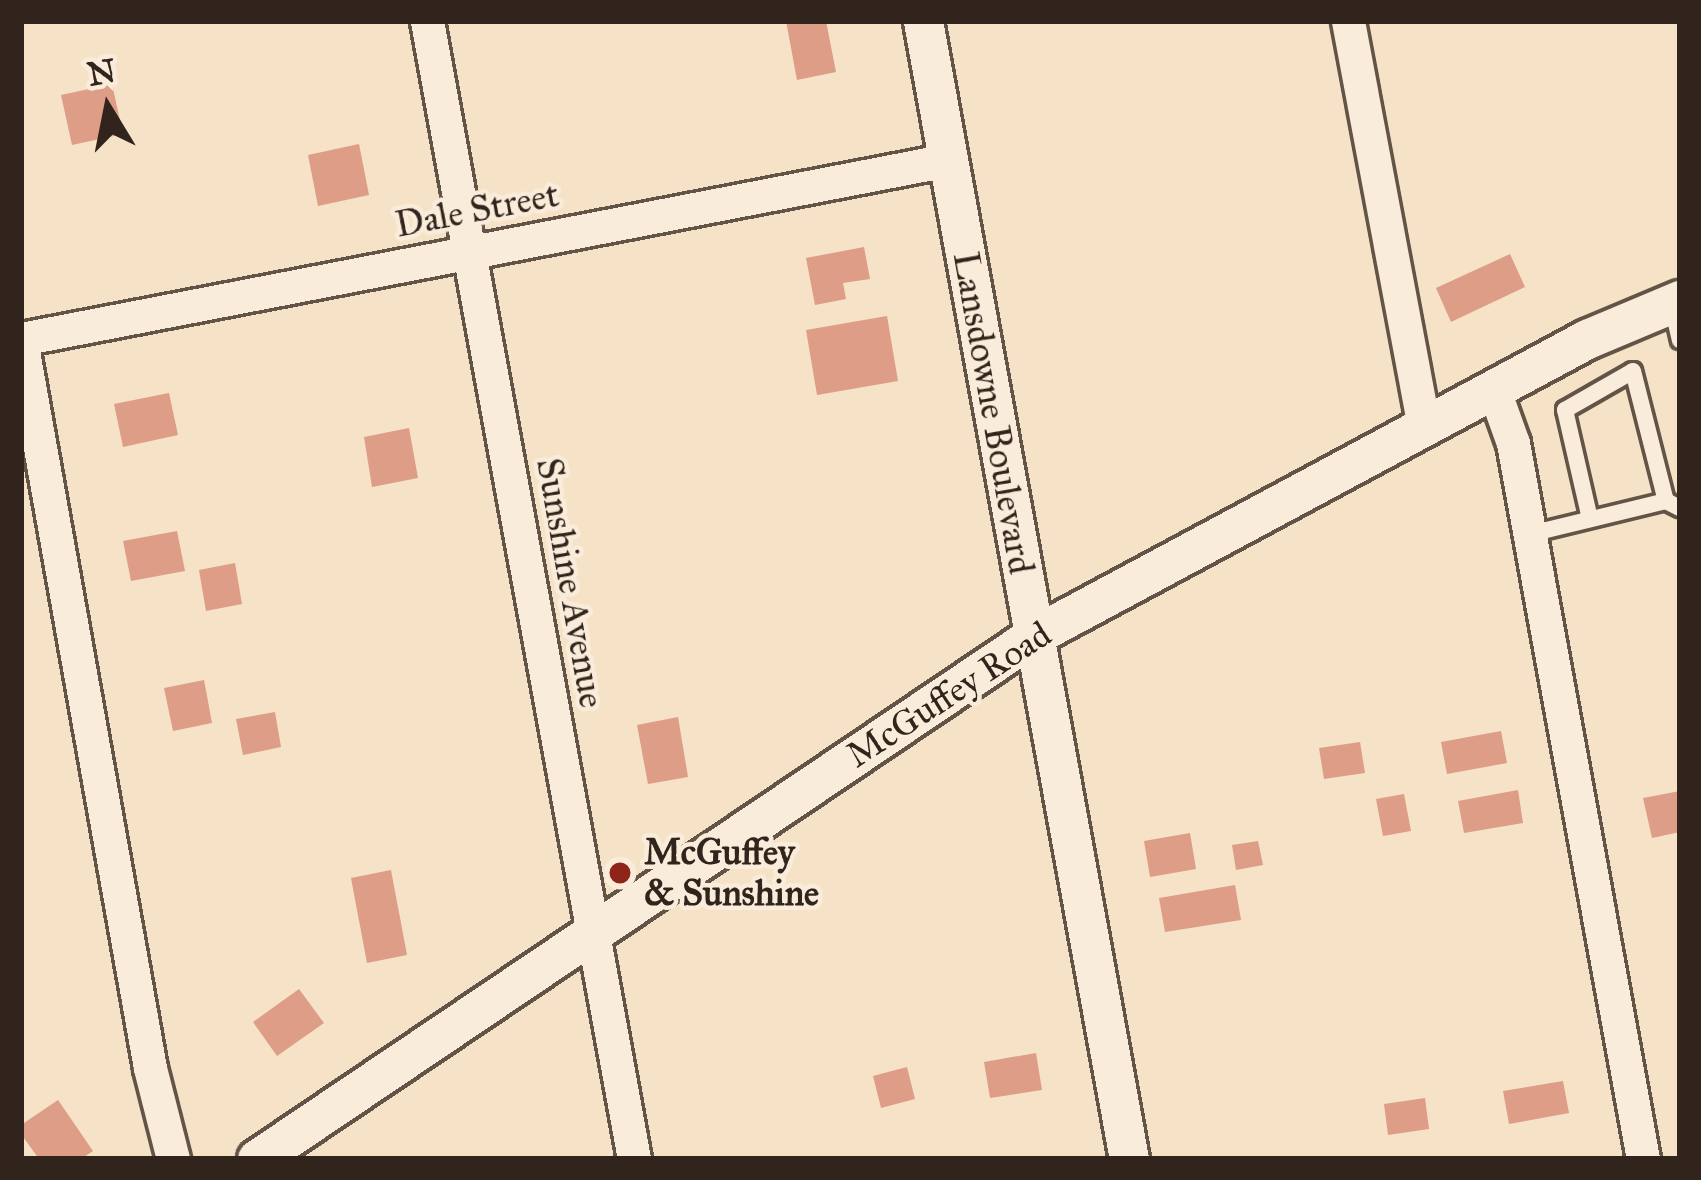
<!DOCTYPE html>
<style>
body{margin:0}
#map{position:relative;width:1701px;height:1180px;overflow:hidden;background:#f6e2c6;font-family:"IM FELL Great Primer",serif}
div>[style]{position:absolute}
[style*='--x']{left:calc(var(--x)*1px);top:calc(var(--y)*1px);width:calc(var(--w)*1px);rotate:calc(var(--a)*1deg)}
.building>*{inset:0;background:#dd9d86}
.roads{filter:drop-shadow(3px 0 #625446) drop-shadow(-3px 0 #625446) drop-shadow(0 3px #625446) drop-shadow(0 -3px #625446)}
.service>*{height:16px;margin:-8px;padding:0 8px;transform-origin:8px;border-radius:8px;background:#f9ecda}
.minor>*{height:33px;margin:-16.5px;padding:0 16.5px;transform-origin:16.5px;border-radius:16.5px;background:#f9ecda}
.tertiary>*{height:39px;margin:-19.5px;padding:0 19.5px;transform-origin:19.5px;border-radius:19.5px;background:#f9ecda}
.dots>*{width:33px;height:33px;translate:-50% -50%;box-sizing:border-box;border:6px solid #f9ecda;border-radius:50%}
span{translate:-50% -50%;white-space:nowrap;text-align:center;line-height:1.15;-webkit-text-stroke:9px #f9ecda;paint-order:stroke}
.street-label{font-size:36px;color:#31241c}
.poi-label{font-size:36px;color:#31241c;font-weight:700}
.left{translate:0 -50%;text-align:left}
.frame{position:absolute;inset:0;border:24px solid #31241c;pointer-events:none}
.north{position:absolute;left:48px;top:48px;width:120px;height:120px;-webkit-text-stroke:9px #f9ecda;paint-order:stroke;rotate:350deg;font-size:33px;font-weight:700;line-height:48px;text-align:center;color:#31241c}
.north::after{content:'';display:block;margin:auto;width:42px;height:54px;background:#31241c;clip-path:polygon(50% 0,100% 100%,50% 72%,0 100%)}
</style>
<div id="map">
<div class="building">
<i style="clip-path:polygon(786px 21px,826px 21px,836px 72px,797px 80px)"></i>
<i style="clip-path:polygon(112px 84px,123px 134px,72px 145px,61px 95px)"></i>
<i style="clip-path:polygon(359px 144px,369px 195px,318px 206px,308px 155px)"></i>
<i style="clip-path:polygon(864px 247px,870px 279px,843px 283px,846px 299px,815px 305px,806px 258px)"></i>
<i style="clip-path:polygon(1510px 254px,1525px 287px,1451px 322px,1436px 288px)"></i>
<i style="clip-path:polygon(887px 316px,898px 381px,817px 395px,806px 330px)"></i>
<i style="clip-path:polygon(169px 393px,178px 435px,123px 447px,114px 404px)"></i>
<i style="clip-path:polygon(409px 428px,418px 478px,372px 487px,364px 437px)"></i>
<i style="clip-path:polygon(177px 531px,185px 571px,131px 581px,123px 541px)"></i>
<i style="clip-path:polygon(235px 563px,242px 604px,206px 611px,199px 570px)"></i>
<i style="clip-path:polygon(204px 680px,212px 723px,173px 731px,164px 688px)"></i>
<i style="clip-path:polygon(275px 712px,281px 747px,243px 755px,236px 719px)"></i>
<i style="clip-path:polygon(678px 717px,688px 777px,648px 784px,637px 725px)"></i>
<i style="clip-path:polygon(1501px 731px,1507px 763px,1447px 774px,1441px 742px)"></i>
<i style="clip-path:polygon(1360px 742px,1365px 773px,1324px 779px,1319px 748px)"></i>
<i style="clip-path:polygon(1518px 790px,1523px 823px,1464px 833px,1458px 801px)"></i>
<i style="clip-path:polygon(1680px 791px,1680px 832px,1652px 838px,1643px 798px)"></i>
<i style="clip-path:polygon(1404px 794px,1411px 831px,1383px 836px,1376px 799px)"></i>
<i style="clip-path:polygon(1190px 833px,1196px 869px,1150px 877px,1144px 841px)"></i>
<i style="clip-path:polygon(1258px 841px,1263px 865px,1236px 870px,1232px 845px)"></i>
<i style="clip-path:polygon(391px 870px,407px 955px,367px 963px,351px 878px)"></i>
<i style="clip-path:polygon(1235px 885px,1241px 920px,1165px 932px,1159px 898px)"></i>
<i style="clip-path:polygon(299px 989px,324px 1023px,277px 1056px,253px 1022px)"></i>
<i style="clip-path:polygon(1036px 1053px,1042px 1090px,990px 1098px,984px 1062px)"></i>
<i style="clip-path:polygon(907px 1067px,915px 1099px,881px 1108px,873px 1076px)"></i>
<i style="clip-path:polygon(1563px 1081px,1569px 1113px,1509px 1124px,1503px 1091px)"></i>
<i style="clip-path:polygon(1425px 1098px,1429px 1129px,1388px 1135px,1384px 1104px)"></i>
<i style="clip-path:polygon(58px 1100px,93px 1151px,81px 1159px,39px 1159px,21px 1134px,21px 1125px)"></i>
</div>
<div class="roads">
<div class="service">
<i style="--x:1672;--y:306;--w:35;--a:77"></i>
<i style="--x:1590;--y:519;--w:112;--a:-102.9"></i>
<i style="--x:1565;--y:410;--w:78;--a:-29.8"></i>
<i style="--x:1633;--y:371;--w:134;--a:75.8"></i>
<i style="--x:1530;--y:534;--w:140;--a:-13.6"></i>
<i style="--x:1666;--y:501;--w:16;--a:27"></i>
</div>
<div class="minor">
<i style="--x:427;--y:21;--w:1157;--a:79.69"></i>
<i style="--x:1348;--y:21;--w:413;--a:79.4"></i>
<i style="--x:21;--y:339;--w:944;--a:-10.93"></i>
<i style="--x:21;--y:340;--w:739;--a:79.95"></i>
<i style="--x:150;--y:1068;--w:94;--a:75.8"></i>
<i style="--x:1494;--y:390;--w:56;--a:70.3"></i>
<i style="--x:1513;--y:443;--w:728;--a:79.71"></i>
</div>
<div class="tertiary">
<i style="--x:923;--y:21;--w:1156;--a:79.74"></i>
<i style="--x:257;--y:1159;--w:936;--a:-33.98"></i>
<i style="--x:1033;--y:636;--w:629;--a:-28.2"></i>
<i style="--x:1587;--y:339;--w:101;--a:-22.8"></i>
</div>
</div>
<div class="dots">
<i style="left:620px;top:873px;background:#8f2418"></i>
</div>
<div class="street-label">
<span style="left:477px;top:210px;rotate:-11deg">Dale Street</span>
<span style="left:993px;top:413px;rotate:80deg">Lansdowne Boulevard</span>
<span style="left:570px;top:583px;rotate:80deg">Sunshine Avenue</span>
<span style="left:949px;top:695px;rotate:-33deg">McGuffey Road</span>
</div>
<div class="poi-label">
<span class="left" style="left:644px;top:873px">McGuffey<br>&amp; Sunshine</span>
</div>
<div class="frame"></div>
<div class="north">N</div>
</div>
